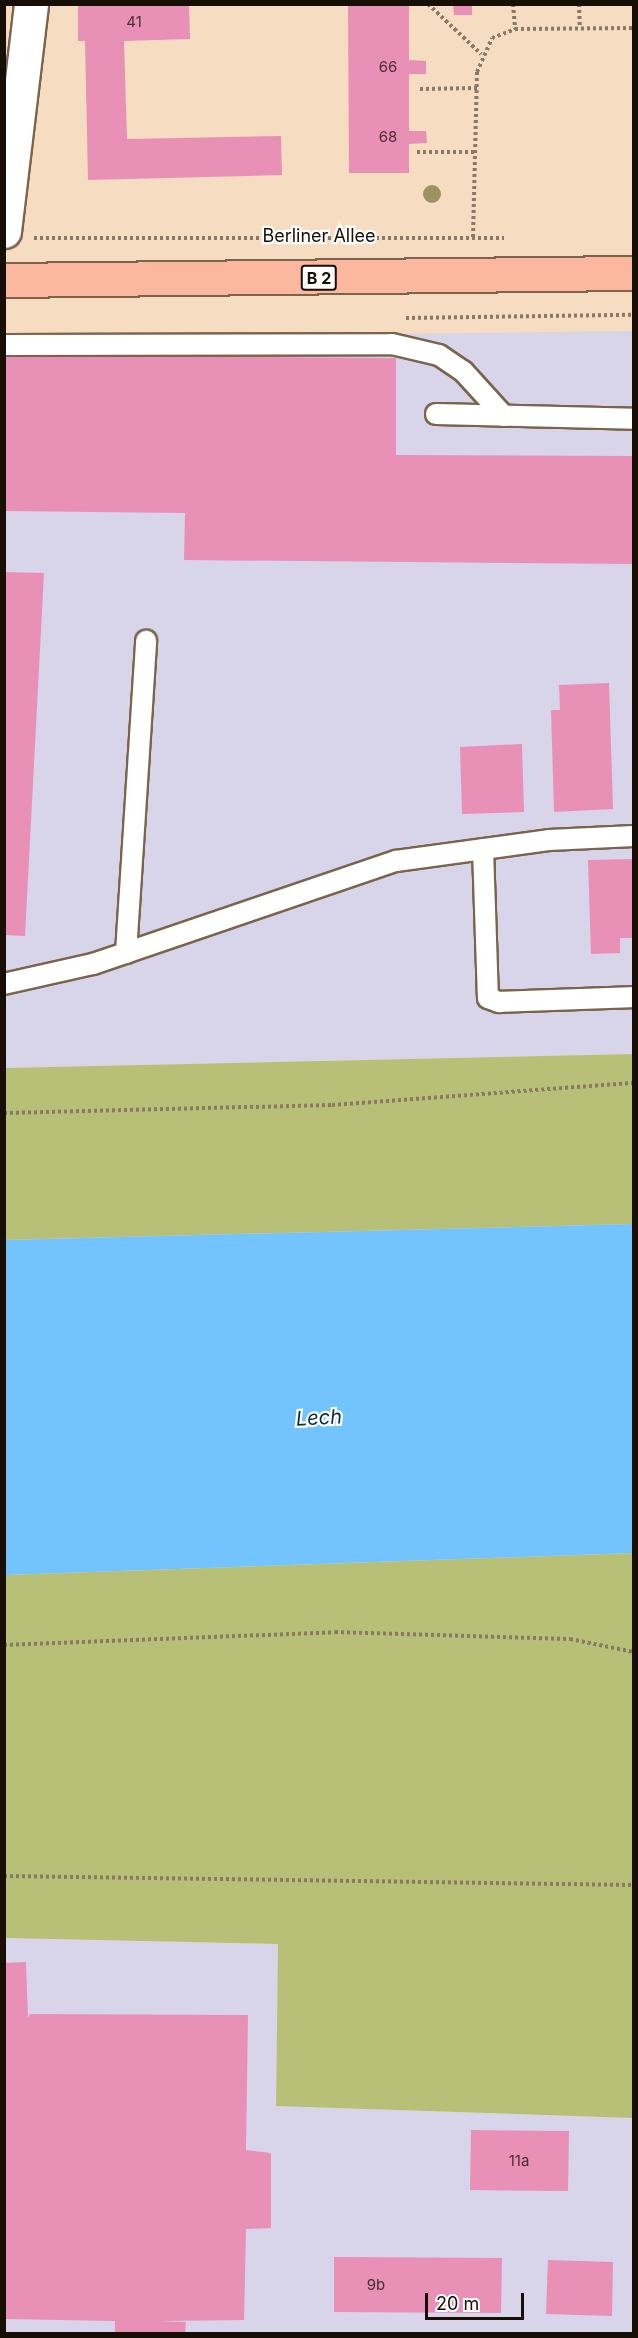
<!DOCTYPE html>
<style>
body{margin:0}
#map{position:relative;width:638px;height:2338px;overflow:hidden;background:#f6dcc0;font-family:Inter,sans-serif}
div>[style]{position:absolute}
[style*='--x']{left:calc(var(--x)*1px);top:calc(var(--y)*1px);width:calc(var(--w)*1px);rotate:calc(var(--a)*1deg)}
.industrial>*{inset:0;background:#d8d4e9}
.green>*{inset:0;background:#b8c078}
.water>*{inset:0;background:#72c3fe}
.building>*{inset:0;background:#e890b6}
.path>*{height:4px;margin-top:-2px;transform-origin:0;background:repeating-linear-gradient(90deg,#8a7966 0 3px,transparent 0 6px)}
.roads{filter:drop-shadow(2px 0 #7b644b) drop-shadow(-2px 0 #7b644b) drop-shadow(0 2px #7b644b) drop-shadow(0 -2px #7b644b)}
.service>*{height:20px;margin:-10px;padding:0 10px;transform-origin:10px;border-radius:10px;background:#fff}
.minor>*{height:33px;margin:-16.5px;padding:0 16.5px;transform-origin:16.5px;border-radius:16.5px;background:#fff}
.primary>*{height:33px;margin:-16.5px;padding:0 16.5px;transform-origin:16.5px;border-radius:16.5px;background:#fbb89f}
.trees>*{width:18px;height:18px;margin:-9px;border-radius:50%;background:#9c9361}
span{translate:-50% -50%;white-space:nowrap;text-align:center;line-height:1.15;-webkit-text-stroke:4.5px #fff;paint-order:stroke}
.number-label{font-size:15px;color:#4b2e31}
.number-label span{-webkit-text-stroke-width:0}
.shield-label span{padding:2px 4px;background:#fff;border:2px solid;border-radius:4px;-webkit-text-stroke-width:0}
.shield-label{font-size:16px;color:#170e05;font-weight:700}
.street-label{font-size:18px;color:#170e05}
.water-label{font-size:20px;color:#092d45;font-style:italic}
.frame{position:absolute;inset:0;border:6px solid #170e05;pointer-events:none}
.scale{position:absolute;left:425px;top:2293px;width:99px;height:27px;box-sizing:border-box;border:3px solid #170e05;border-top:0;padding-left:8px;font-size:18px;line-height:21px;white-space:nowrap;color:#170e05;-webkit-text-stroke:4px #fff;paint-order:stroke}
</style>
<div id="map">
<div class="industrial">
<i style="clip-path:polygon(633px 331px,633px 1054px,5px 1068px,4px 339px)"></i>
<i style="clip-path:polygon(5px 1938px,278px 1944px,276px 2106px,633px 2118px,633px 2333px,5px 2334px)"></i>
</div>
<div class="green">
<i style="clip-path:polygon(633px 1054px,633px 1224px,5px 1240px,5px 1068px)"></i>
<i style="clip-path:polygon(633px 1553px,633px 2118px,276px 2106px,278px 1944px,5px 1938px,5px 1575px)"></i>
</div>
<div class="water">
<i style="clip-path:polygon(633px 1224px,633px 1553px,5px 1575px,5px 1240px)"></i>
</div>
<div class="building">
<i style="clip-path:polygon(78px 4px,189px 4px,190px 39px,124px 41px,127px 139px,281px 136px,282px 175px,88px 180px,85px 41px,78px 41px)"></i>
<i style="clip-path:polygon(348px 4px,409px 4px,409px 60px,426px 61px,426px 74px,409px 74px,409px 131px,426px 131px,427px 143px,409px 144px,409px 173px,349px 173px)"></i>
<i style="clip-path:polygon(453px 4px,472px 4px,472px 15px,454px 15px)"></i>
<i style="clip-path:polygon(4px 355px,396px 358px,396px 455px,633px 456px,633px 564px,184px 560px,185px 513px,4px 511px)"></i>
<i style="clip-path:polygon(4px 572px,44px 573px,25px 936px,4px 935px)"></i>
<i style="clip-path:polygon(609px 683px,613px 809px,554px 812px,551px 710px,560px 710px,559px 685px)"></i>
<i style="clip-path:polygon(522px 744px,524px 812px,462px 814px,460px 747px)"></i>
<i style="clip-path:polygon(633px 859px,633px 938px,620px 938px,620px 953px,591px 954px,588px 860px)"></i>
<i style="clip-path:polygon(26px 1962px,28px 2018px,30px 2014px,248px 2015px,246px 2150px,271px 2153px,271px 2228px,246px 2229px,244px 2320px,158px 2321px,186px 2322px,185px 2334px,115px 2334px,115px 2321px,4px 2319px,4px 1963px)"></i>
<i style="clip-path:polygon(471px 2130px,569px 2131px,568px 2191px,470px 2190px)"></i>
<i style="clip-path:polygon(334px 2257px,502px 2258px,501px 2313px,334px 2312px)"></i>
<i style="clip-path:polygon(548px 2260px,613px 2262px,612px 2316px,546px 2314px)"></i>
</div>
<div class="path">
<i style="--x:428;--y:4;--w:73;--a:43.3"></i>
<i style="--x:513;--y:4;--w:25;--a:85"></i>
<i style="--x:579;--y:4;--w:24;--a:88"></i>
<i style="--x:420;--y:89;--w:57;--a:-1"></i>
<i style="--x:417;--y:152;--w:58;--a:0"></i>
<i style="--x:473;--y:237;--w:165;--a:-88.6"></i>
<i style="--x:477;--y:72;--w:37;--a:-66"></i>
<i style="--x:492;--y:38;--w:25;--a:-21"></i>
<i style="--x:515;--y:29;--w:119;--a:-0.5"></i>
<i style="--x:34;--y:238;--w:470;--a:0"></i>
<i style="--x:406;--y:318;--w:228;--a:-0.8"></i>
<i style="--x:4;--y:1113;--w:328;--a:-1.4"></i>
<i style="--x:332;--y:1105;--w:303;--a:-4.2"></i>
<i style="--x:4;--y:1645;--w:331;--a:-2.2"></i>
<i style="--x:335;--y:1632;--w:235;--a:1.7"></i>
<i style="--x:570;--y:1639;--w:65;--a:11.5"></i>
<i style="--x:4;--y:1876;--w:630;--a:0.82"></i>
</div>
<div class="roads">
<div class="service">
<i style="--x:4;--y:345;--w:388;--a:-0.1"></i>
<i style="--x:392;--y:344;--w:48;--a:13.2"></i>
<i style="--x:439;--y:355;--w:29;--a:34"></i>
<i style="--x:463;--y:371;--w:61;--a:47.7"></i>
<i style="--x:436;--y:414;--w:198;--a:1.4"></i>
<i style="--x:483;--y:849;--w:149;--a:88.1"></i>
<i style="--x:488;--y:998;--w:12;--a:20"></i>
<i style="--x:499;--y:1002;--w:135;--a:-2.1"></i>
<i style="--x:126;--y:953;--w:313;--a:-86.3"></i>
<i style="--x:4;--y:984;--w:91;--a:-12.7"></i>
<i style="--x:93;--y:964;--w:320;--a:-18.8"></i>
<i style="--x:396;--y:861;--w:154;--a:-7.8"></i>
<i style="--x:549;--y:840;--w:85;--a:-2.7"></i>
</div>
<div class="minor">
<i style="--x:4;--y:231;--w:229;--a:-83.2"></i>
</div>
<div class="primary">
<i style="--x:4;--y:280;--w:630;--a:-0.64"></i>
</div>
</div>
<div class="trees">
<i style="left:432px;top:194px"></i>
</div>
<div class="number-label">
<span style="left:134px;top:22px">41</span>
<span style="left:388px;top:67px">66</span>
<span style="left:388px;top:137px">68</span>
<span style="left:519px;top:2161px">11a</span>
<span style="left:376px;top:2285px">9b</span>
</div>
<div class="shield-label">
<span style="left:319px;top:278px">B 2</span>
</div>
<div class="street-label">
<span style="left:319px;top:236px">Berliner Allee</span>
</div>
<div class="water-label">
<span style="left:319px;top:1418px;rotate:-3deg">Lech</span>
</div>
<div class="frame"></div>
<div class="scale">20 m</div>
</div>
